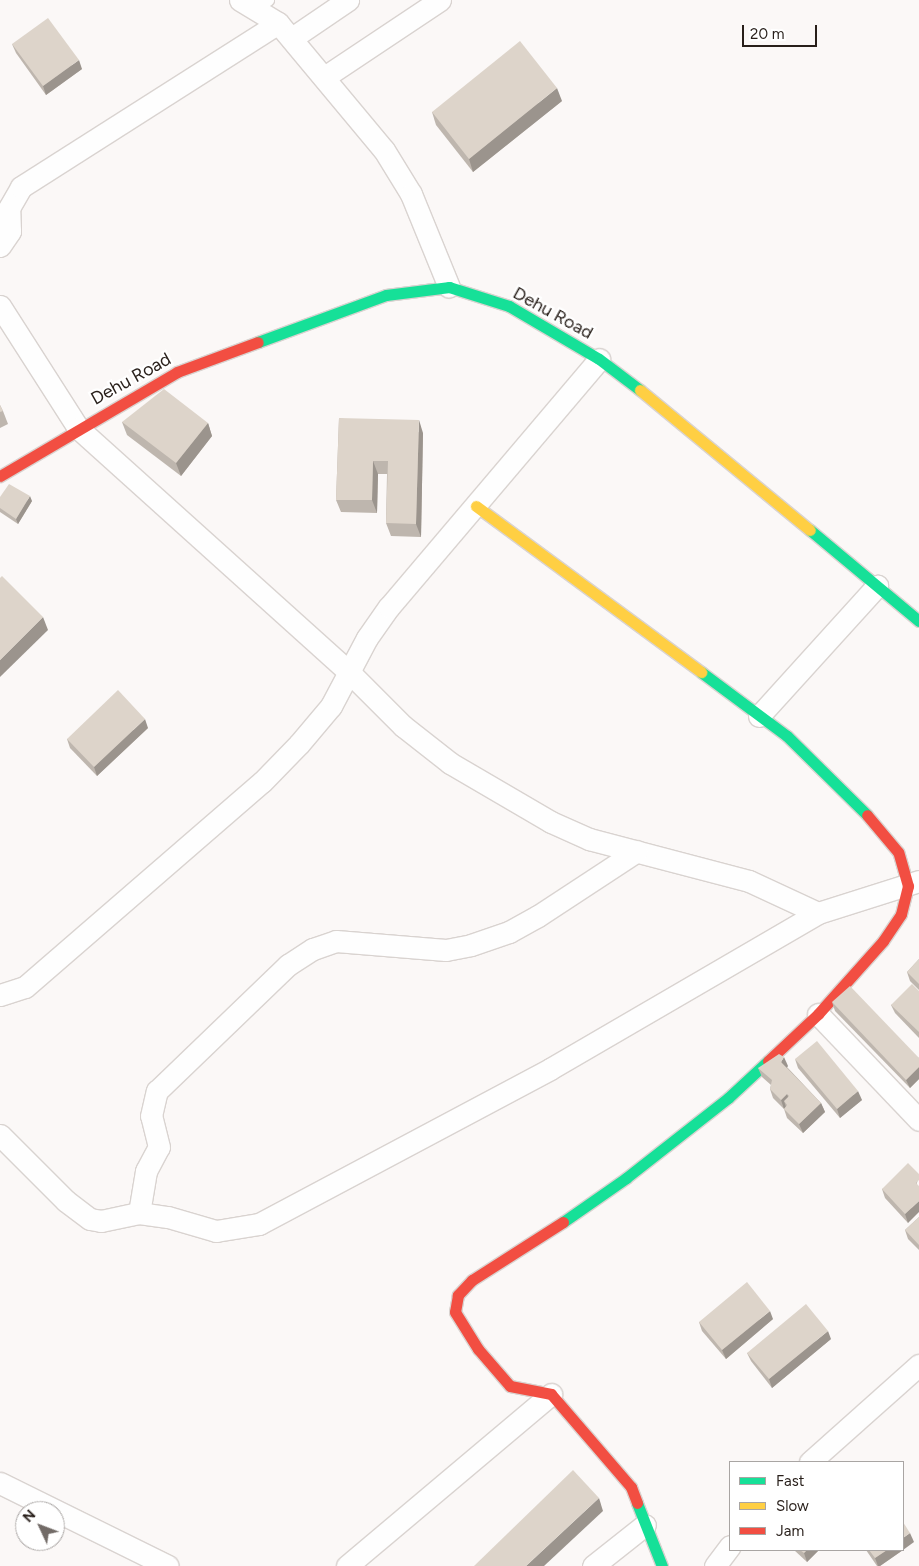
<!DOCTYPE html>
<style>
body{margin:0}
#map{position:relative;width:919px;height:1566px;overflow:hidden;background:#fbf8f7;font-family:Figtree,sans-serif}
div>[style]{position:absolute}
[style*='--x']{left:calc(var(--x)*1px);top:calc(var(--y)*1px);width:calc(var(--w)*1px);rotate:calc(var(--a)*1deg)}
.roads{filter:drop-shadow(1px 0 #d9d3d0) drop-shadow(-1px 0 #d9d3d0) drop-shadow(0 1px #d9d3d0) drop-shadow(0 -1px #d9d3d0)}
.lane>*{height:11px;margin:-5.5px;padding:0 5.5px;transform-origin:5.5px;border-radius:5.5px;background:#fefefe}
.street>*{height:21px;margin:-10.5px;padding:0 10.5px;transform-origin:10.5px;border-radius:10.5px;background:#fefefe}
.fast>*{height:11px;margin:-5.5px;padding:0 5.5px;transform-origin:5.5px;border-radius:5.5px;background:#16e098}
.slow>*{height:11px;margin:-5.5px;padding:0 5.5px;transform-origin:5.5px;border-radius:5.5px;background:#ffcf43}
.jam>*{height:11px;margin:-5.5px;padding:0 5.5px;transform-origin:5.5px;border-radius:5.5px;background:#f24e42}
.wall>*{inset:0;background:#beb6ae}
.shaded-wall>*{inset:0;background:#9b948d}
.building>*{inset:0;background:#ddd4ca}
span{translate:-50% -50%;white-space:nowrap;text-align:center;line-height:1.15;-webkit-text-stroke:4.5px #fff;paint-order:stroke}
.street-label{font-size:18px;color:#281f1a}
.legend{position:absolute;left:729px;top:1461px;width:175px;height:90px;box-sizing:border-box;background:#fff;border:1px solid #a9a5a3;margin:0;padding:6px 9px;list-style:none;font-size:15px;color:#281f1a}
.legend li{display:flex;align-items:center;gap:10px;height:25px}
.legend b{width:25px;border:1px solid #a9a5a3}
.north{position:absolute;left:15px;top:1501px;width:50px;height:50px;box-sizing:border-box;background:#fff;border:1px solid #a9a5a3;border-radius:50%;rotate:313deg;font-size:14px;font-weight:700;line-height:20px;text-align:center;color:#281f1a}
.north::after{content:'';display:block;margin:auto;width:18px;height:22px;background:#726b67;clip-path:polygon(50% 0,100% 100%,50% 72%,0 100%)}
.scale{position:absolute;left:742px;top:25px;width:75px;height:22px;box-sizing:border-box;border:2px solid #281f1a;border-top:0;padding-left:6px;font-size:15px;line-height:18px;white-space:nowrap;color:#281f1a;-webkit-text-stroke:4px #fff;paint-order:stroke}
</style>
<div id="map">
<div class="roads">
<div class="lane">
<i style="--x:255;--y:9;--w:16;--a:-35"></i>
</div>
<div class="street">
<i style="--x:240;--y:0;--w:44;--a:31.2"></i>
<i style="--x:278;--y:23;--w:165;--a:50.2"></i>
<i style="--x:384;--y:150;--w:52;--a:58.5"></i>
<i style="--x:411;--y:194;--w:100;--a:67.8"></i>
<i style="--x:292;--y:38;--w:68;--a:-34.2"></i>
<i style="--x:326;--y:76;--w:137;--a:-33.7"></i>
<i style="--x:0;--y:246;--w:18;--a:-56"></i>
<i style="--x:10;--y:231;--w:23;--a:-92"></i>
<i style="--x:9;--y:208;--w:24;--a:-60"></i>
<i style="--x:21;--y:187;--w:305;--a:-32.5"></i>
<i style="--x:0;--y:306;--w:145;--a:57.4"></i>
<i style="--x:78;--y:428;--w:367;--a:42"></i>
<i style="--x:351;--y:674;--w:74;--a:45"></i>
<i style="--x:403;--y:726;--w:60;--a:38.2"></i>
<i style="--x:450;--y:763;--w:117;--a:30.3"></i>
<i style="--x:551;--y:822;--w:42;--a:24.1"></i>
<i style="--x:589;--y:839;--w:165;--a:14.7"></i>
<i style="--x:749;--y:881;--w:76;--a:24.9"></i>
<i style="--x:759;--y:716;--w:176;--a:-47.8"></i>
<i style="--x:0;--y:995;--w:26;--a:-18"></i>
<i style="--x:25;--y:987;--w:313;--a:-40.9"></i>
<i style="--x:262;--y:782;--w:53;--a:-45.8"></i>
<i style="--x:299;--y:744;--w:50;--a:-49.9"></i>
<i style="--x:331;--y:706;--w:77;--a:-62.1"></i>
<i style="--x:367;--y:638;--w:38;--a:-55"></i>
<i style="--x:389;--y:607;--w:325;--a:-49.7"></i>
<i style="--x:818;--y:1014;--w:146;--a:46.4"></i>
<i style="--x:0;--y:1135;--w:93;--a:45"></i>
<i style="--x:66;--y:1201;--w:30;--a:37"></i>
<i style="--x:90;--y:1219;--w:11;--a:10"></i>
<i style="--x:101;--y:1221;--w:39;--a:-12"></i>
<i style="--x:139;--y:1213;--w:29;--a:8"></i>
<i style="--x:168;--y:1217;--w:50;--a:16.3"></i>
<i style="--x:216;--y:1231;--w:44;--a:-9.2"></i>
<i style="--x:259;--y:1224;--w:330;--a:-28"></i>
<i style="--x:550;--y:1069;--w:310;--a:-30.2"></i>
<i style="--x:818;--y:913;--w:106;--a:-17.6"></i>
<i style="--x:139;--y:1213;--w:43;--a:-80.5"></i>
<i style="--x:146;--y:1171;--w:27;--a:-62"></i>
<i style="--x:159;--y:1147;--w:32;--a:-104"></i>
<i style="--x:151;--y:1116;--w:26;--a:-77"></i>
<i style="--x:157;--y:1091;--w:182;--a:-43.9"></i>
<i style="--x:288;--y:965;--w:30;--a:-33"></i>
<i style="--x:313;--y:949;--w:24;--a:-19"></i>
<i style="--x:336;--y:941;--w:110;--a:4.7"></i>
<i style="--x:446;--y:950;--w:25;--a:-11"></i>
<i style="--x:471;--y:945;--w:40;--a:-18.9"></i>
<i style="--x:509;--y:932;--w:33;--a:-29"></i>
<i style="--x:538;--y:916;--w:118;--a:-33.3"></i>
<i style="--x:810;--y:1462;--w:146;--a:-41.7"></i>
<i style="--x:0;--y:1483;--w:187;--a:26.3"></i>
<i style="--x:347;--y:1566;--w:267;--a:-40.1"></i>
<i style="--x:593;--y:1566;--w:66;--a:-38.3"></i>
<i style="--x:715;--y:1566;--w:25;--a:-53"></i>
</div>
<div class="fast">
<i style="--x:258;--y:342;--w:136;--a:-20.2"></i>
<i style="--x:386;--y:295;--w:64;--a:-7.2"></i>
<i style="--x:449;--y:287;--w:63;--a:17.6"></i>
<i style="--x:509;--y:306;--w:104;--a:30.5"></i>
<i style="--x:599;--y:359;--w:51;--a:37.1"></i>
<i style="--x:810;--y:530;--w:142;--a:39.9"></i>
<i style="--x:701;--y:672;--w:107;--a:36.7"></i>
<i style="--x:787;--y:736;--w:112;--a:44.6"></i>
<i style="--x:563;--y:1222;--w:77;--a:-34.9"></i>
<i style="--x:626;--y:1178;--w:130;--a:-38.1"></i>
<i style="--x:728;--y:1098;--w:54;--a:-42.8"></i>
<i style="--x:637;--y:1503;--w:68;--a:68.4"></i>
</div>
<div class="slow">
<i style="--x:640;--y:390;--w:220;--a:39.5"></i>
<i style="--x:476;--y:506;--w:280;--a:36.4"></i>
</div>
<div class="jam">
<i style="--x:0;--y:476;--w:205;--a:-30.4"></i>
<i style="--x:177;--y:372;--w:86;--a:-20.3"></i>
<i style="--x:768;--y:1061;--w:69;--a:-43.2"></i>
<i style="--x:818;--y:1014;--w:98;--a:-48.3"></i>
<i style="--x:883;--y:941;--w:32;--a:-56"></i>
<i style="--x:901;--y:914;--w:29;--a:-76"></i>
<i style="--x:908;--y:886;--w:35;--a:-106"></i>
<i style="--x:898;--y:852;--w:48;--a:-130"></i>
<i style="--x:563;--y:1222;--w:108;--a:147.5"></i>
<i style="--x:472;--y:1280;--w:21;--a:133"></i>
<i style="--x:458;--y:1295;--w:17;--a:100"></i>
<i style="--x:455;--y:1312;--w:44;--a:58.1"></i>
<i style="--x:478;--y:1349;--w:49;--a:49.1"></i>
<i style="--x:510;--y:1386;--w:42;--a:11"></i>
<i style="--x:551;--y:1394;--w:123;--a:49.3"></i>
<i style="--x:631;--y:1487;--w:17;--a:69"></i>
</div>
</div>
<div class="wall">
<i style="clip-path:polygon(12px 44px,82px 69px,46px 95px,16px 53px)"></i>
<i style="clip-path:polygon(562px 101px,473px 172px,436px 125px,432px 112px)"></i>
<i style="clip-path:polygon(0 405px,3px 411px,8px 424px,0 428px)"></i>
<i style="clip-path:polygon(339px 418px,423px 433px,421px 537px,391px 536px,386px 523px,387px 474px,378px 474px,377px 513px,341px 512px,336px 500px)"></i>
<i style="clip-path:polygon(122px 422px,208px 423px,212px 436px,181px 476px,127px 435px)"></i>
<i style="clip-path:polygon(0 497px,32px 501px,18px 524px,0 512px)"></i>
<i style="clip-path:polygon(148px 728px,97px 776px,70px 748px,67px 739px)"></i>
<i style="clip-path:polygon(919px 959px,919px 990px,910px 981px,907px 972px)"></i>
<i style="clip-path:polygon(919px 991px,919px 1038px,895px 1013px,891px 1005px)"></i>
<i style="clip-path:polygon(832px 1002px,919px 1058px,919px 1079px,910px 1088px,835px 1011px)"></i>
<i style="clip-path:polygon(795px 1059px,862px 1100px,840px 1118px,798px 1068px)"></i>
<i style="clip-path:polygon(788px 1066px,787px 1067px,821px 1103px,825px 1112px,803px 1133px,787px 1118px,784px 1109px,773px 1098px,770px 1089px,771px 1085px,762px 1077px,758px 1068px)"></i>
<i style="clip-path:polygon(919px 1174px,908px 1223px,885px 1198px,882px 1189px)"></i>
<i style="clip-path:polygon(919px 1217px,919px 1250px,908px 1239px,905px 1230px)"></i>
<i style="clip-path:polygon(773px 1319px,726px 1359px,702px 1331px,699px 1322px)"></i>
<i style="clip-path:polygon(831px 1339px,772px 1388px,751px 1361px,747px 1353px)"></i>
<i style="clip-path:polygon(794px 1550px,819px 1550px,807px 1562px)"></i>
<i style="clip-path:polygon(866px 1550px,903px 1550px,880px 1566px,877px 1566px)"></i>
</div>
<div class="shaded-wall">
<i style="clip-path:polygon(79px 60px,82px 69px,46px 95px,43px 86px)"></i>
<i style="clip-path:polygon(557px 88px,562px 101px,473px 172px,469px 159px)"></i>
<i style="clip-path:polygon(419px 420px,423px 433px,421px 537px,416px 524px)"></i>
<i style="clip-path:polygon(208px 423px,212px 436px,181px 476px,176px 463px)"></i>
<i style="clip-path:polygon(373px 461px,378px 474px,377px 513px,372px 500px)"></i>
<i style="clip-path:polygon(30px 496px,32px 501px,18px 524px,16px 519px)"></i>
<i style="clip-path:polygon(43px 617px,48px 630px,0 677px,0 660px)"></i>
<i style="clip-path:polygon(145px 719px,148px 728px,97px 776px,94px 767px)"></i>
<i style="clip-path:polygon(784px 1057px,788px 1066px,784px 1071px,781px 1062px)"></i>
<i style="clip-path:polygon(919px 1067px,919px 1079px,910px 1088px,906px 1080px)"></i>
<i style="clip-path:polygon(858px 1091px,862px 1100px,840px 1118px,837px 1109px)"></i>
<i style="clip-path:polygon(787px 1094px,790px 1103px,784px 1101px,786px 1107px,784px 1109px,781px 1100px)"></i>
<i style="clip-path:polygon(821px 1103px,825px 1112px,803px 1133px,799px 1124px)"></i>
<i style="clip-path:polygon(919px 1201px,919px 1212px,908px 1223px,905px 1214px)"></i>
<i style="clip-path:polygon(770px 1311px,773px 1319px,726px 1359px,722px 1350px)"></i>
<i style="clip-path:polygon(828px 1331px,831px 1339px,772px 1388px,769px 1379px)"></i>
<i style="clip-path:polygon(599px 1498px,603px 1511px,544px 1566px,526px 1566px)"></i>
<i style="clip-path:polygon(910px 1533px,914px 1542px,903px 1550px,903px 1538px)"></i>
<i style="clip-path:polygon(807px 1550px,819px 1550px,807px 1562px,804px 1553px)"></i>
<i style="clip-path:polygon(887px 1550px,903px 1550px,880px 1566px,878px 1566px,875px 1558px)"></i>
</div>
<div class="building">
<i style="clip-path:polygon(48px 18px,79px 60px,43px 86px,12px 44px)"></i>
<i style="clip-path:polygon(520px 41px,557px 88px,469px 159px,432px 112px)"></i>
<i style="clip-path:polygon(164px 389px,208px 423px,176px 463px,122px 422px)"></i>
<i style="clip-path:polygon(0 405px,3px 411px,0 412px)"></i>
<i style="clip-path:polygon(339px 418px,419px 420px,416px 524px,386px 523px,388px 461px,373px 461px,372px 500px,336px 500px)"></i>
<i style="clip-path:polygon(9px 484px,30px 496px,16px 519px,0 508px,0 497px)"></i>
<i style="clip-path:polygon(2px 576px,43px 617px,0 660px,0 578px)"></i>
<i style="clip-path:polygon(118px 690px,145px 719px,94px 767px,67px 739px)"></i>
<i style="clip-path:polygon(919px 959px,919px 984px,907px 972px)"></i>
<i style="clip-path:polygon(912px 984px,919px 991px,919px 1032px,891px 1005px)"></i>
<i style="clip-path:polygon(850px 986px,919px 1058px,919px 1067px,906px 1080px,832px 1002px)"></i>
<i style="clip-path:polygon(817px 1041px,858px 1091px,837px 1109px,795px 1059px)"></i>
<i style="clip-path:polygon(779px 1054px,784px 1057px,781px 1062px,821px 1103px,799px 1124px,784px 1109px,787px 1105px,784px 1101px,789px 1096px,787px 1094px,781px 1100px,770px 1089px,772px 1080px,758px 1068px)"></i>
<i style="clip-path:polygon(908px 1163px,919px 1174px,919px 1180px,916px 1183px,919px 1186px,919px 1201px,905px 1214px,882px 1189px)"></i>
<i style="clip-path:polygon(919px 1217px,919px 1245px,905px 1230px)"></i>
<i style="clip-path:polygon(747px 1282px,770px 1311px,722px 1350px,699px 1322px)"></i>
<i style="clip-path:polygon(806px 1304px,828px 1331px,769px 1379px,747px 1353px)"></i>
<i style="clip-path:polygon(573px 1470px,599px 1498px,526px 1566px,474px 1566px)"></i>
<i style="clip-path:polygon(903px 1522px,910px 1533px,903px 1538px)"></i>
<i style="clip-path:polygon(800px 1550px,807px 1550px,804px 1553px)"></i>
<i style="clip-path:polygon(869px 1550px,887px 1550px,875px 1558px)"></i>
</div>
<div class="street-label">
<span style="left:553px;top:313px;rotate:29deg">Dehu Road</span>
<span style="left:131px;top:379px;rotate:-29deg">Dehu Road</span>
</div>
<ul class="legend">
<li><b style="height:6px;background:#16e098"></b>Fast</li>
<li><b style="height:6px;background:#ffcf43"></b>Slow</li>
<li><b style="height:6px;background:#f24e42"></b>Jam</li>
</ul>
<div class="north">N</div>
<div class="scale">20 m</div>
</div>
